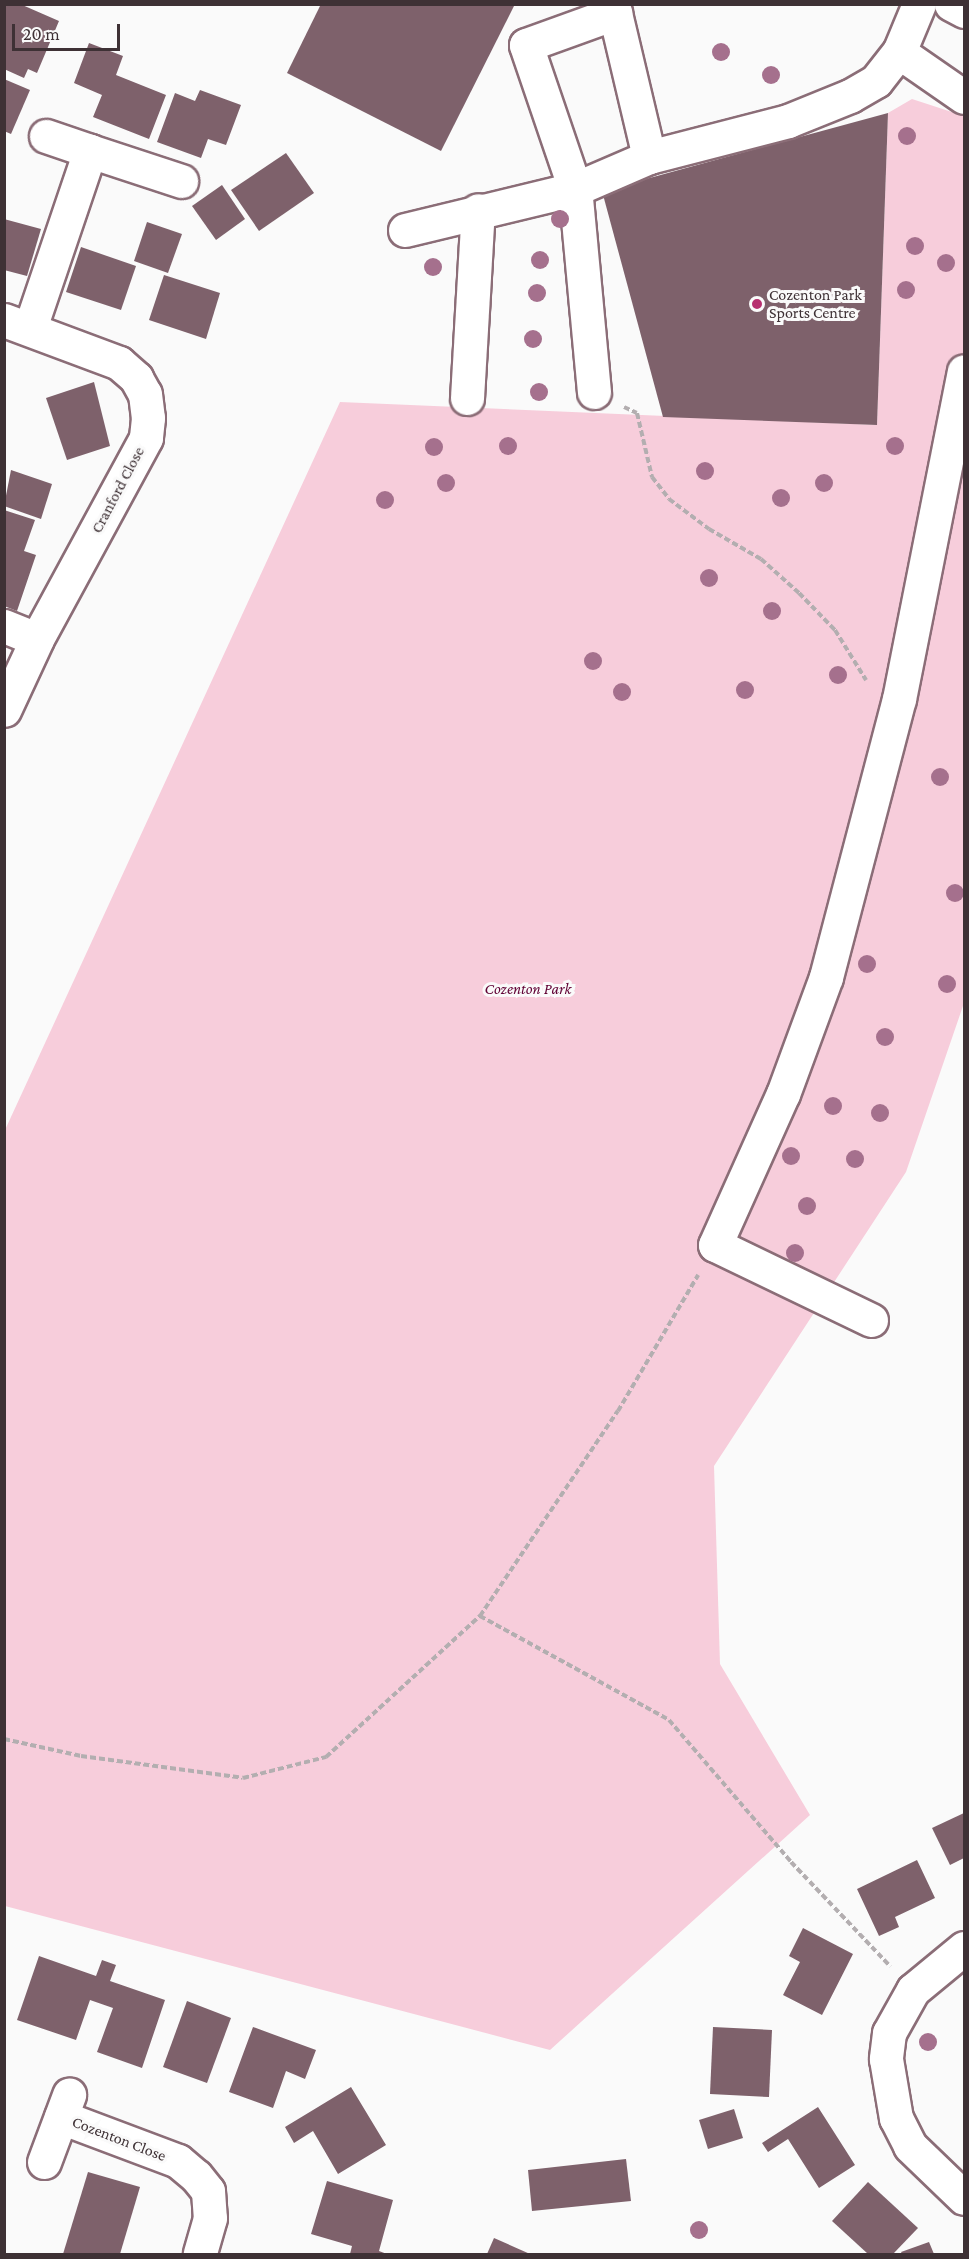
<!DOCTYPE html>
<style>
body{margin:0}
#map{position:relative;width:969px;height:2259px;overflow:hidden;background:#fafafa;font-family:"Crimson Pro",serif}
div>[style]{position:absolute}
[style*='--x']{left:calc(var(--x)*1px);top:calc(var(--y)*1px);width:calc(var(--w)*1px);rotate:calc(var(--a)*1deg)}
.green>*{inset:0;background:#f7cddb}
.building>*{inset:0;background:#7e616b}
.path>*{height:4px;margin-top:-2px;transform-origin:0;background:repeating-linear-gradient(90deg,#b3aeb0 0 6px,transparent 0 9px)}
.roads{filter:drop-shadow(2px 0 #8b6d77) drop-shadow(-2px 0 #8b6d77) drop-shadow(0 2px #8b6d77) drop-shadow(0 -2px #8b6d77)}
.minor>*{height:33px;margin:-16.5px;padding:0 16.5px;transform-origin:16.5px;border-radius:16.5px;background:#fff}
.trees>*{width:18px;height:18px;margin:-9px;border-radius:50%;background:#a5708d}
.dots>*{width:16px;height:16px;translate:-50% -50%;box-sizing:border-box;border:3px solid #fafafa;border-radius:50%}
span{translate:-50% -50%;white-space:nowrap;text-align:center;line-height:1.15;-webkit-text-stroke:6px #fafafa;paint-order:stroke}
.poi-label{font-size:16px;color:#3e3135}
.left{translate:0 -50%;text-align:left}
.street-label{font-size:16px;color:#3e3135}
.park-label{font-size:16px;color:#600034;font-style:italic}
.frame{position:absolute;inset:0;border:6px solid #3e3135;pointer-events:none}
.scale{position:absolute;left:12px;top:24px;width:108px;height:27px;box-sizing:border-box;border:3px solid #3e3135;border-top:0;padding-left:8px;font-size:18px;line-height:21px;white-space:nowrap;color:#3e3135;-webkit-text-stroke:4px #fafafa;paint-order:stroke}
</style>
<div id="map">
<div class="green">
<i style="clip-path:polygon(912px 99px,964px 116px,964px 1003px,906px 1172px,714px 1466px,720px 1664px,810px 1815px,550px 2050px,5px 1906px,5px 1130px,340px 402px,877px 425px,888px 113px)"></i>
</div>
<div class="building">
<i style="clip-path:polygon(4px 4px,20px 4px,59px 21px,37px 73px,28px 69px,24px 78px,4px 69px)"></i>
<i style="clip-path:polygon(321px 4px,515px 4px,441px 151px,287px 73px)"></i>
<i style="clip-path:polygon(89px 43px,123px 56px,116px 75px,166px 95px,149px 139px,93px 117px,102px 95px,74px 83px)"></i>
<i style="clip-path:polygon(4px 79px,30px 90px,11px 134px,4px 131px)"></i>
<i style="clip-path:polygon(200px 90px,241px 105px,226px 145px,208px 139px,201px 158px,157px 142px,175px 93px,195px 101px)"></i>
<i style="clip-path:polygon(888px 113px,877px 425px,663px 417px,602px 191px)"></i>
<i style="clip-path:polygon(286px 153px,314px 193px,259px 231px,231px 190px)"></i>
<i style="clip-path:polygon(222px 185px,245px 219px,216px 240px,192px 206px)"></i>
<i style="clip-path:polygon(4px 219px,41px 229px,27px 276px,4px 270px)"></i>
<i style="clip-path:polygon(147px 222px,182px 234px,168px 273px,134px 261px)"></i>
<i style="clip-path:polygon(81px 247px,136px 266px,121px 310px,66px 292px)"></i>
<i style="clip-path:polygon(164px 275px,220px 293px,206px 339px,149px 320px)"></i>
<i style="clip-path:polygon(94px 382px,110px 446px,67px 460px,46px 398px)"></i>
<i style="clip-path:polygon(11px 470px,52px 484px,41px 519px,4px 506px)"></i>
<i style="clip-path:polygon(4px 510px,35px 520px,24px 551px,36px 555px,17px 611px,4px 606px)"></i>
<i style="clip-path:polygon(964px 1813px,964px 1858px,950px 1865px,932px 1828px)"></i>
<i style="clip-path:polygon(917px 1860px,935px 1898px,895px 1917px,899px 1927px,879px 1936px,857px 1889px)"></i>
<i style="clip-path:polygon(803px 1928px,853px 1954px,822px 2015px,783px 1995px,800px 1962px,789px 1956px)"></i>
<i style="clip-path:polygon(39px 1956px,96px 1976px,102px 1960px,116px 1965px,110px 1981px,165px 2000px,142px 2068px,97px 2052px,113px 2008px,90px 2000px,76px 2040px,17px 2020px)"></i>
<i style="clip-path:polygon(187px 2001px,231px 2018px,207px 2083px,163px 2067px)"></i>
<i style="clip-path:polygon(253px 2027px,316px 2050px,305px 2079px,286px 2071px,273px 2108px,229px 2092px)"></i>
<i style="clip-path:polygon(713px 2027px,772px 2030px,769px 2097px,710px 2094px)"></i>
<i style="clip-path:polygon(351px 2087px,386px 2145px,338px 2174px,313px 2131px,294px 2143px,285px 2127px)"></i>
<i style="clip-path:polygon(818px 2107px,855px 2165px,819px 2188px,788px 2139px,768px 2152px,762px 2143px)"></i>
<i style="clip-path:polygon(734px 2109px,743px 2138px,708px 2149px,699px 2120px)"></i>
<i style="clip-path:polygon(626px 2159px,631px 2201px,532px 2211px,528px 2170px)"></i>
<i style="clip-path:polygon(88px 2172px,140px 2187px,120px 2254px,63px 2254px)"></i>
<i style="clip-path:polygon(327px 2181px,393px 2200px,379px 2251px,387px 2254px,350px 2254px,352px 2246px,311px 2234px)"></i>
<i style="clip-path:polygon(868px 2182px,918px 2228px,893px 2254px,868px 2254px,832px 2221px)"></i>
<i style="clip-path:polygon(494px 2238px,530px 2254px,487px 2254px)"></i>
<i style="clip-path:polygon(929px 2242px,934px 2254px,902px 2254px,901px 2252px)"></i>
</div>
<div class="path">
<i style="--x:624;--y:407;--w:14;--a:25"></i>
<i style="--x:637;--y:413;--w:66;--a:76.8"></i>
<i style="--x:652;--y:477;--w:28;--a:52"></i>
<i style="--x:669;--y:499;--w:50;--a:36.9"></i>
<i style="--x:709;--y:529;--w:60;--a:30"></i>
<i style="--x:761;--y:559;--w:51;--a:41.8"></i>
<i style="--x:799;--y:593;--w:52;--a:45.8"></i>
<i style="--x:835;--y:630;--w:59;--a:58.2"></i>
<i style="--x:480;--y:1616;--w:216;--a:28.8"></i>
<i style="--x:669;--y:1720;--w:187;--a:49.3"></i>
<i style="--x:791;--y:1862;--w:144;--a:46.4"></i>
<i style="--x:4;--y:1739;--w:79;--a:12.4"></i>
<i style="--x:81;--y:1756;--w:163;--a:7.7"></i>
<i style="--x:243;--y:1778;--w:86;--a:-14.2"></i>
<i style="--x:326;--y:1757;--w:209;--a:-42.5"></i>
<i style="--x:480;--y:1616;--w:247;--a:-56.1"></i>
<i style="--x:618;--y:1411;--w:158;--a:-59.5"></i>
</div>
<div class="roads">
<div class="minor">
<i style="--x:951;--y:4;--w:15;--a:28"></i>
<i style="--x:899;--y:52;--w:79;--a:34.7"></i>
<i style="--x:46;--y:136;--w:46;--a:18.8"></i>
<i style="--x:405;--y:230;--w:175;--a:-13.6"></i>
<i style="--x:575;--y:189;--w:81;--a:-23.4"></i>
<i style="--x:649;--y:157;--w:144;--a:-14.5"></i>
<i style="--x:788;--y:121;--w:67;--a:-22"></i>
<i style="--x:850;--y:96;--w:30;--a:-30"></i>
<i style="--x:876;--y:81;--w:37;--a:-52"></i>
<i style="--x:899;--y:52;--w:52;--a:-67.4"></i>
<i style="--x:4;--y:320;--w:123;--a:20.5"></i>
<i style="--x:119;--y:363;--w:23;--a:41"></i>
<i style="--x:136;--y:378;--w:18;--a:61"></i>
<i style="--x:145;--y:394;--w:24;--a:83"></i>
<i style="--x:148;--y:418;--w:20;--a:96"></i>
<i style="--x:146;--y:438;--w:229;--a:118.5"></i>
<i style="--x:37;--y:639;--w:78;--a:114.9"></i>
<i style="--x:30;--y:328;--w:187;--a:-71.3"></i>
<i style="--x:90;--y:151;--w:96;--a:18.2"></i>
<i style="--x:594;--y:392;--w:204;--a:-95.3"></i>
<i style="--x:575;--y:189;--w:152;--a:-108.8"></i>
<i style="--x:526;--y:45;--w:95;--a:-19.8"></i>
<i style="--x:615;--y:13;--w:148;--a:76.7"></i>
<i style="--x:467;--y:398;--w:188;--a:-86.7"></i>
<i style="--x:4;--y:626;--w:35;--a:22"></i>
<i style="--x:871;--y:1320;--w:173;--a:-154.3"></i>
<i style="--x:715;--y:1245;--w:166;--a:-65.8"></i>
<i style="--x:783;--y:1094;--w:125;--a:-69.8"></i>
<i style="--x:826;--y:977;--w:287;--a:-75.3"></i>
<i style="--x:899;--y:699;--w:334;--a:-78.8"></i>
<i style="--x:964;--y:1948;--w:66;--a:140.5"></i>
<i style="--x:913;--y:1990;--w:49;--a:119.2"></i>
<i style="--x:889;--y:2033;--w:26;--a:97"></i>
<i style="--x:886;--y:2059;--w:60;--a:80.4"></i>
<i style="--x:896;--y:2118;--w:31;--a:63"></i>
<i style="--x:910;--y:2146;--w:75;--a:43.9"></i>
<i style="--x:61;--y:2117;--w:125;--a:20.6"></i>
<i style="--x:178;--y:2161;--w:23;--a:40"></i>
<i style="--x:196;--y:2176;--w:19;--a:51"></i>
<i style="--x:208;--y:2191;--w:27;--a:86"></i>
<i style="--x:210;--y:2218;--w:37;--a:106"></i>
<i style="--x:44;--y:2162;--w:72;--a:-69.5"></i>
</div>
</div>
<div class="trees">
<i style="left:721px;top:52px"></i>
<i style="left:771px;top:75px"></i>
<i style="left:907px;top:136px"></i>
<i style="left:560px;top:219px"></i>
<i style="left:915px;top:246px"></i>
<i style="left:540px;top:260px"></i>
<i style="left:946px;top:263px"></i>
<i style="left:433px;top:267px"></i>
<i style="left:906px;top:290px"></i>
<i style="left:537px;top:293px"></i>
<i style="left:533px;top:339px"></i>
<i style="left:539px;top:392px"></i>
<i style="left:508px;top:446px"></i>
<i style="left:895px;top:446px"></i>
<i style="left:434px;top:447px"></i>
<i style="left:705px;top:471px"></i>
<i style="left:446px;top:483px"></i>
<i style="left:824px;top:483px"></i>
<i style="left:781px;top:498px"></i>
<i style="left:385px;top:500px"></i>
<i style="left:709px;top:578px"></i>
<i style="left:772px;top:611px"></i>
<i style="left:593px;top:661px"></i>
<i style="left:838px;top:675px"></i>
<i style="left:745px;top:690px"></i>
<i style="left:622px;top:692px"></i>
<i style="left:940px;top:777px"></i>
<i style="left:955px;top:893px"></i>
<i style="left:867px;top:964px"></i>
<i style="left:947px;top:984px"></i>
<i style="left:885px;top:1037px"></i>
<i style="left:833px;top:1106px"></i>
<i style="left:880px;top:1113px"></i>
<i style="left:791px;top:1156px"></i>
<i style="left:855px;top:1159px"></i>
<i style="left:807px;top:1206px"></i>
<i style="left:795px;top:1253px"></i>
<i style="left:928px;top:2042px"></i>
<i style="left:699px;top:2230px"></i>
</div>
<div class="dots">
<i style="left:757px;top:304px;background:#b72f6f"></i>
</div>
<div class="poi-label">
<span class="left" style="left:769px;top:304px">Cozenton Park<br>Sports Centre</span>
</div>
<div class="street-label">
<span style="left:118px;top:490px;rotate:-62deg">Cranford Close</span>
<span style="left:119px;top:2139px;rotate:21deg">Cozenton Close</span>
</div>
<div class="park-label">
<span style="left:528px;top:989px">Cozenton Park</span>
</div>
<div class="frame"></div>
<div class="scale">20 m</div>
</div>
